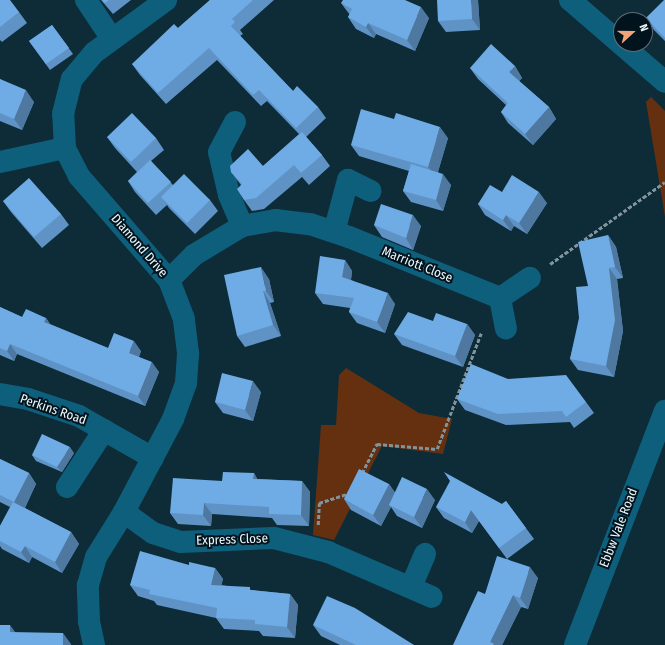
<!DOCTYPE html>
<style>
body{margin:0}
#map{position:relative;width:665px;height:645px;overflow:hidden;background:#0d2c38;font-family:"Fira Sans Condensed",sans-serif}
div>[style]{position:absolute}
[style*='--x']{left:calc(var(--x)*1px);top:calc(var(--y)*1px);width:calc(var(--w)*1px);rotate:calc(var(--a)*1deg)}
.green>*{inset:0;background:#653010}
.path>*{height:2.5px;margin-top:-1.25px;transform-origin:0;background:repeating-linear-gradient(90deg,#81949c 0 4px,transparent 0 6px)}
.street>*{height:22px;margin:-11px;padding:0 11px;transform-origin:11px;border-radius:11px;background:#0e5f7c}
.wall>*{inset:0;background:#5f93c5}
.shaded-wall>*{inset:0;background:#4e78a0}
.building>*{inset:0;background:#6fabe5}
span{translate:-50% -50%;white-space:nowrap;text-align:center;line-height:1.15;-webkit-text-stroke:4px #01131c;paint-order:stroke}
.street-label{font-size:13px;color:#eef6fa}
.north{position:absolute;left:613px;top:12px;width:40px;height:40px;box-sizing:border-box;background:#01131c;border:1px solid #606e75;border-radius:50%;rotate:69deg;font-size:11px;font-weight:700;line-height:16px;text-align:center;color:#eef6fa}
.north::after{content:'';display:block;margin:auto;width:14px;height:18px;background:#f0a279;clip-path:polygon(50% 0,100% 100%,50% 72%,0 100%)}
</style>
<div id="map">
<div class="green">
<i style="clip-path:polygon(651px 97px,665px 111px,665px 217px,646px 102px)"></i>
<i style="clip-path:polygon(346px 368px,419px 413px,452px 419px,443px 454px,382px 446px,334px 540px,313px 535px,321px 425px,336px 425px,339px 375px)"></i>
</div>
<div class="path">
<i style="--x:550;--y:264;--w:141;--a:-35.5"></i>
<i style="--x:362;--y:473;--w:33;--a:-63"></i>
<i style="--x:377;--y:444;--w:60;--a:4.8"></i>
<i style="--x:437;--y:449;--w:124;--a:-69.2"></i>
<i style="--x:318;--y:525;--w:22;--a:-87"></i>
<i style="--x:319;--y:503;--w:32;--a:-18"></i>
</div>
<div class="street">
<i style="--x:86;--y:0;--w:47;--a:56.3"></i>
<i style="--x:570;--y:0;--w:125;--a:40.8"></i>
<i style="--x:235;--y:122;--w:34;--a:118"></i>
<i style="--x:219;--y:152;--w:44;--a:76.9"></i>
<i style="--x:229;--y:195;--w:34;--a:67"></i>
<i style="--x:0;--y:162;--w:66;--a:-12.2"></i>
<i style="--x:334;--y:232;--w:54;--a:-74.9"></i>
<i style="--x:348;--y:180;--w:25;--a:26"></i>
<i style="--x:169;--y:280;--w:35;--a:-45"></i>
<i style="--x:194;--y:255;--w:56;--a:-31.1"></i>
<i style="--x:242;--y:226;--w:34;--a:-10"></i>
<i style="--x:275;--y:220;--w:35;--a:7"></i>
<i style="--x:310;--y:224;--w:41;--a:18.4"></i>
<i style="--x:349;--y:237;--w:163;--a:22"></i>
<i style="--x:500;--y:298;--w:36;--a:-34"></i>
<i style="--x:500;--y:298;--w:31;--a:79"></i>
<i style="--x:0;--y:394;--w:28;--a:10"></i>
<i style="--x:28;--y:399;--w:54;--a:18.4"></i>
<i style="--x:79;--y:416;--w:85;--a:29.6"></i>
<i style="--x:67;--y:487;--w:68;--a:-57"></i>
<i style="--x:124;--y:512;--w:36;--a:36"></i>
<i style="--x:153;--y:533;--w:29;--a:18"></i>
<i style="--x:181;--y:542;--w:93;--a:-2.5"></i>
<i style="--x:274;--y:538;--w:56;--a:14.5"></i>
<i style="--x:328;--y:552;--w:113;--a:23.4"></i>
<i style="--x:411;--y:587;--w:36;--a:-67"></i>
<i style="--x:94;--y:645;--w:25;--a:-102"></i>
<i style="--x:89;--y:621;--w:36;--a:-92"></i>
<i style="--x:88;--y:585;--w:29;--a:-74"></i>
<i style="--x:96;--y:557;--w:53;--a:-58.1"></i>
<i style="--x:124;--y:512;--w:105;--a:-62.2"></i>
<i style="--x:173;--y:419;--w:38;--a:-70"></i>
<i style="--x:186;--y:383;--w:30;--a:-86"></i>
<i style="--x:188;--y:353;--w:34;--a:-97"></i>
<i style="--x:184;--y:319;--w:42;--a:-111"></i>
<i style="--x:169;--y:280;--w:138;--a:-130.9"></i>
<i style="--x:79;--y:176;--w:31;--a:-117"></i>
<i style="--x:65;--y:148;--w:34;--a:-93"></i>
<i style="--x:63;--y:114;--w:36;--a:-76"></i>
<i style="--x:72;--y:79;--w:35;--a:-50"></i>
<i style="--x:95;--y:52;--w:88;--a:-36.2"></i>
<i style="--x:575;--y:645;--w:251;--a:-69"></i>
</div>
<div class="wall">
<i style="clip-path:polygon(0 0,19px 12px,27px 23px,2px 42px,0 40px)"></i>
<i style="clip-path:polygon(101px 0,131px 0,113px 14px)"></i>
<i style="clip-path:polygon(210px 0,274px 0,240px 30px,243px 34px,240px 36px,293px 91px,318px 107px,326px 118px,306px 137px,322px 155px,330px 166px,309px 185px,302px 177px,264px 209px,252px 211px,244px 200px,241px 185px,231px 172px,263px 166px,299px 134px,267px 101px,261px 106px,217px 60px,166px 104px,140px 75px,132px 64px,178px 28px)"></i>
<i style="clip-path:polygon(478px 0,480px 30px,446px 32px,438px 21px)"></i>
<i style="clip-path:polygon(665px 0,665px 41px,654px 30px,646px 18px)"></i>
<i style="clip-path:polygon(341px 3px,429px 18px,415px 51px,376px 34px,374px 38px,356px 29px,348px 17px,350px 15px)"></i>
<i style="clip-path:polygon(52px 25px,73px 54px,50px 70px,29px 41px)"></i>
<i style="clip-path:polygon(515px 66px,522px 78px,519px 81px,549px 107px,556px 119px,533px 145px,508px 123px,501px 112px,506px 105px,478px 79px,470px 68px)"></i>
<i style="clip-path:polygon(0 79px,34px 102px,22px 130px,0 121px)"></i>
<i style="clip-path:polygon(107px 137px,156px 138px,164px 150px,151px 161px,173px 185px,210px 200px,218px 211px,195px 234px,169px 208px,167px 205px,156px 215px,135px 192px,128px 181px,137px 172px,115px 148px)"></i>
<i style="clip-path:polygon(448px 138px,438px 172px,451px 185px,443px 211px,411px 202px,403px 191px,409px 171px,359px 156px,351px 145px)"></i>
<i style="clip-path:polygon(502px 192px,547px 203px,527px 234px,514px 226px,511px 231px,485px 215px,478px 204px)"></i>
<i style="clip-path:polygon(3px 201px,61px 214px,69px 225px,42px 248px,11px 212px)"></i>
<i style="clip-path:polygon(374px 225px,421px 226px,413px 250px,382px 237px)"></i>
<i style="clip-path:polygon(608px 235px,616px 247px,623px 278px,617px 279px,623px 331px,614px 377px,578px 370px,570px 359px,588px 286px)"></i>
<i style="clip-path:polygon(345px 260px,352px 271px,351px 280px,395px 304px,385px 333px,357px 323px,349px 312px,350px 308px,323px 304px,315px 293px)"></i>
<i style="clip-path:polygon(269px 279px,274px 302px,270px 303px,281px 336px,245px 347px,237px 336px)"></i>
<i style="clip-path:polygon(0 307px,22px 317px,46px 318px,50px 324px,108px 348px,141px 351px,139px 357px,159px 372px,145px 406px,17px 354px,14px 361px,0 355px)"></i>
<i style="clip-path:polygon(467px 324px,475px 335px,463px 367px,402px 345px,394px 334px)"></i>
<i style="clip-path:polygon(508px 379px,586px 402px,594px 413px,574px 428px,570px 422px,506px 425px,465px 410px,457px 399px)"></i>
<i style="clip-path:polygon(261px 392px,253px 421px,223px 413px,215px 402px)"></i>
<i style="clip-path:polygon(74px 453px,62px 472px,36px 461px,32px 455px)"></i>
<i style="clip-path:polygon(0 459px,29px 473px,36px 484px,25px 508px,71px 532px,79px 544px,62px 573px,32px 557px,29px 563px,2px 549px,0 546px,0 526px,10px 507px,0 502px)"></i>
<i style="clip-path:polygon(254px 473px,257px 479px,302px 481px,310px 492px,309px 526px,277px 525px,272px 518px,212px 514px,211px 526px,178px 524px,170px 513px,222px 481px)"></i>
<i style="clip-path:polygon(389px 484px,395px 493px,435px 500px,422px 528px,397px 516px,391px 507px,381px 526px,351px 510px,344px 499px)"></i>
<i style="clip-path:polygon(506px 501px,534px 539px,507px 559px,538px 578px,528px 609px,521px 607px,502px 645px,453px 645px,507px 559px,479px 521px,472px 533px,444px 518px,436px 507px,502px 504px)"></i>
<i style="clip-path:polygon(189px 565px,215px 568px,223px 579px,221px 585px,252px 590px,290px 594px,298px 605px,295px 638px,263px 636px,259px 631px,224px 629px,216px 618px,157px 605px,154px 601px,138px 596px,130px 585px)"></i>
<i style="clip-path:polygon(313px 625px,414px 645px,340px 645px,321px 636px)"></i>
</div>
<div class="shaded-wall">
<i style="clip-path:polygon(471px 0,478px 0,480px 30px,472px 19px)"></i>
<i style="clip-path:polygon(421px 7px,429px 18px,415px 51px,407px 40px)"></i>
<i style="clip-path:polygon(368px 23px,376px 34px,374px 38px,366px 27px)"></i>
<i style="clip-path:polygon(515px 66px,522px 78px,517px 83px,509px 72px)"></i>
<i style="clip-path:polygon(26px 90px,34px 102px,22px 130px,14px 119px)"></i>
<i style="clip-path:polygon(549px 107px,556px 119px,533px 145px,525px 134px)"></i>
<i style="clip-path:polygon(440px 127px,448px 138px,436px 178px,428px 167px)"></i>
<i style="clip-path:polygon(443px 174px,451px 185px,443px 211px,436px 200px)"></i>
<i style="clip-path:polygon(539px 192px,547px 203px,527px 234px,519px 223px)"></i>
<i style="clip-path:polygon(413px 215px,421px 226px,413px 250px,406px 238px)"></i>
<i style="clip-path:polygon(506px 215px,514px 226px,511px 231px,503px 220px)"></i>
<i style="clip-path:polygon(608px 235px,616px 247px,623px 278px,615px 267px)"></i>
<i style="clip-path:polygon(345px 260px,352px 271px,350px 288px,342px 277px)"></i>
<i style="clip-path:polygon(261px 267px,269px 279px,274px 302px,266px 291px)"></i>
<i style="clip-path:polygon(609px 268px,617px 279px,623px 331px,614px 377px,606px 366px)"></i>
<i style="clip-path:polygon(263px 291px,270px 303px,281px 336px,273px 325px)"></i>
<i style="clip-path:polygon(388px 293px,395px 304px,385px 333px,377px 322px)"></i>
<i style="clip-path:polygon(46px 318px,53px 328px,44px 322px)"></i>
<i style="clip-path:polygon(467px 324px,475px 335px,463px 367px,455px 356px)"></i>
<i style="clip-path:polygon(134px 341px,141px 351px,136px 363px,129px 353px)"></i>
<i style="clip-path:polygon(10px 344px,17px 354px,14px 361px,7px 351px)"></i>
<i style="clip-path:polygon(152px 362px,159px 372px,145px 406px,138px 396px)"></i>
<i style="clip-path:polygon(253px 381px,261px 392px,253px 421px,245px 410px)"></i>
<i style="clip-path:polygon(70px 447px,74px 453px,62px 472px,57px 467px)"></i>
<i style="clip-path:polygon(29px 473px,36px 484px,22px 513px,14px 502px)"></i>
<i style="clip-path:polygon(254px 473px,261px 485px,253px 479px)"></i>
<i style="clip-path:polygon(302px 481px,310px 492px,309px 526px,301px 515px)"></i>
<i style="clip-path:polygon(389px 484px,397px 495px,389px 505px,391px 507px,381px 526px,373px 515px)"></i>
<i style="clip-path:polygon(427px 489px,435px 500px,422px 528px,414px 517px)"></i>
<i style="clip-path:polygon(204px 503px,212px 514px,211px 526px,203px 515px)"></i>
<i style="clip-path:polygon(471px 510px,479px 521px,472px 533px,465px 522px)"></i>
<i style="clip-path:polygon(71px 532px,79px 544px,62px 573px,55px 562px)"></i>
<i style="clip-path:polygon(25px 546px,32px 557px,29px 563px,21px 552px)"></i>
<i style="clip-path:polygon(530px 567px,538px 578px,528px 609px,520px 598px)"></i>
<i style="clip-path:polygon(215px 568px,223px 579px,219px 596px,211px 585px)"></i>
<i style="clip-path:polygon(290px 594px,298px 605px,295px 638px,287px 627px)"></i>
<i style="clip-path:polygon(513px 595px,521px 607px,502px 645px,492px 645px,490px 642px)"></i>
<i style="clip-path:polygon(10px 625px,18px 636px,10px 632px)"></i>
<i style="clip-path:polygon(63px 633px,71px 644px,71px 645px,63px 645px)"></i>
</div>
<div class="building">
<i style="clip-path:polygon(0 0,10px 0,19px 12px,0 27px)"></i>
<i style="clip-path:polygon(102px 0,109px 0,105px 3px)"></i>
<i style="clip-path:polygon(210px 0,253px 0,232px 19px,235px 22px,231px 26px,293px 91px,297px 86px,318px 107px,296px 128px,259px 90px,253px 95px,209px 48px,158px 93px,132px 64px,174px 24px,178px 28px)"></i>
<i style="clip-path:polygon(343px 0,405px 0,421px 7px,407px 40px,368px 23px,366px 27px,348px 17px,352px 9px,341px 3px)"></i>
<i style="clip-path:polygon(437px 0,471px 0,472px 19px,438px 21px)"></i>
<i style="clip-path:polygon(664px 0,665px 0,665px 38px,646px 18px)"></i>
<i style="clip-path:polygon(52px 25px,69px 48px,46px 64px,29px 41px)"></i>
<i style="clip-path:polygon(491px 44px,515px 66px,509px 72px,549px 107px,525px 134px,501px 112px,508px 103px,470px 68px)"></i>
<i style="clip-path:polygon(0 79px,26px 90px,14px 119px,0 113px)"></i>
<i style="clip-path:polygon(361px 109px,394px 119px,396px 113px,440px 127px,428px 167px,351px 145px)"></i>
<i style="clip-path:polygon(132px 113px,156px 138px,131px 162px,107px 137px)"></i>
<i style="clip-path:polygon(302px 132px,322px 155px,301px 173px,294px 165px,256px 198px,244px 200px,237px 189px,242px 184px,231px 172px,230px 166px,248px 149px,263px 166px)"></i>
<i style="clip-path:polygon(150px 160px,171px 182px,148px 203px,128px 181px)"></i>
<i style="clip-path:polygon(411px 164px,443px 174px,436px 200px,403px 191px)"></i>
<i style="clip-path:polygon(184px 174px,210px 200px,187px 223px,161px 197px)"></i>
<i style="clip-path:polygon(512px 175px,539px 192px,519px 223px,506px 215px,503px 220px,478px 204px,490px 185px,502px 192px)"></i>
<i style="clip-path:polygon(29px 178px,61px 214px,34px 237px,3px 201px)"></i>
<i style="clip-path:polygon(381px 204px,413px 215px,406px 238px,374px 225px)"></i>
<i style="clip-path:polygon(608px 235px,615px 267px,609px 268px,615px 320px,606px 366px,570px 359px,579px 318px,576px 287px,588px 286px,578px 242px)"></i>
<i style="clip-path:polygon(320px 256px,345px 260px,342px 277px,388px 293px,377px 322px,349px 312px,354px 298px,315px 293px)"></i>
<i style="clip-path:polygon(261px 267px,266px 291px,263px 291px,273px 325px,237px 336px,224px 275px)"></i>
<i style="clip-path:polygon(0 307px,22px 317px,26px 309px,46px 318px,44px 322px,108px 348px,114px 333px,134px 341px,129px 353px,152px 362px,138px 396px,10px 344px,7px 351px,0 348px)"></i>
<i style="clip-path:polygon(408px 312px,433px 321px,436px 313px,467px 324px,455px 356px,394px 334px)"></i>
<i style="clip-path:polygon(471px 364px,508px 379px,566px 375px,586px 402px,566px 417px,562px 411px,498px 414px,457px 399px)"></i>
<i style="clip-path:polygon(222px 373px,253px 381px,245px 410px,215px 402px)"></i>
<i style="clip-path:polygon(42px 434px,70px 447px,57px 467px,32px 455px)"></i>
<i style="clip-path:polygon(0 459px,29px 473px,14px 502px,0 495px)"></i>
<i style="clip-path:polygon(359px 469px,389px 484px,373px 515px,344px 499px)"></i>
<i style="clip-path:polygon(223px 472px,254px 473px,253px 479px,302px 481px,301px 515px,269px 514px,269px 507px,204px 503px,203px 515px,170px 513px,173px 478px,222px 481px)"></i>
<i style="clip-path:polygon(444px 472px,502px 504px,506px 501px,526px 528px,499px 548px,471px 510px,465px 522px,436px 507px,450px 481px)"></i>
<i style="clip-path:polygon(402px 477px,427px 489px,414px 517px,389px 505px)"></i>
<i style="clip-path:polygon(13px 502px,71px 532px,55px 562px,25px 546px,21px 552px,0 541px,0 526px)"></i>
<i style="clip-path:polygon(140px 551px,189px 565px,189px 562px,215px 568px,211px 585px,250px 587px,250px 590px,290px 594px,287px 627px,255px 624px,255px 620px,216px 618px,217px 608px,149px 594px,150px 590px,130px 585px)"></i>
<i style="clip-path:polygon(497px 556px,530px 567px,520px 598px,513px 595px,490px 642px,494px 644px,493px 645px,453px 645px,478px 591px,485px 594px)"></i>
<i style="clip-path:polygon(327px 596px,355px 608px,414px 645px,356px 645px,313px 625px)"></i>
<i style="clip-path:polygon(0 625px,10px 625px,10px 632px,63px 633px,63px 645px,0 645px)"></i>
</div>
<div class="street-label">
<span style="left:139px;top:246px;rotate:49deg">Diamond Drive</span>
<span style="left:417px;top:265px;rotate:22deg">Marriott Close</span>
<span style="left:53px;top:410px;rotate:19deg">Perkins Road</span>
<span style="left:619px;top:528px;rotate:-69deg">Ebbw Vale Road</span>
<span style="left:232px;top:540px;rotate:-2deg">Express Close</span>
</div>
<div class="north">N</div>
</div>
